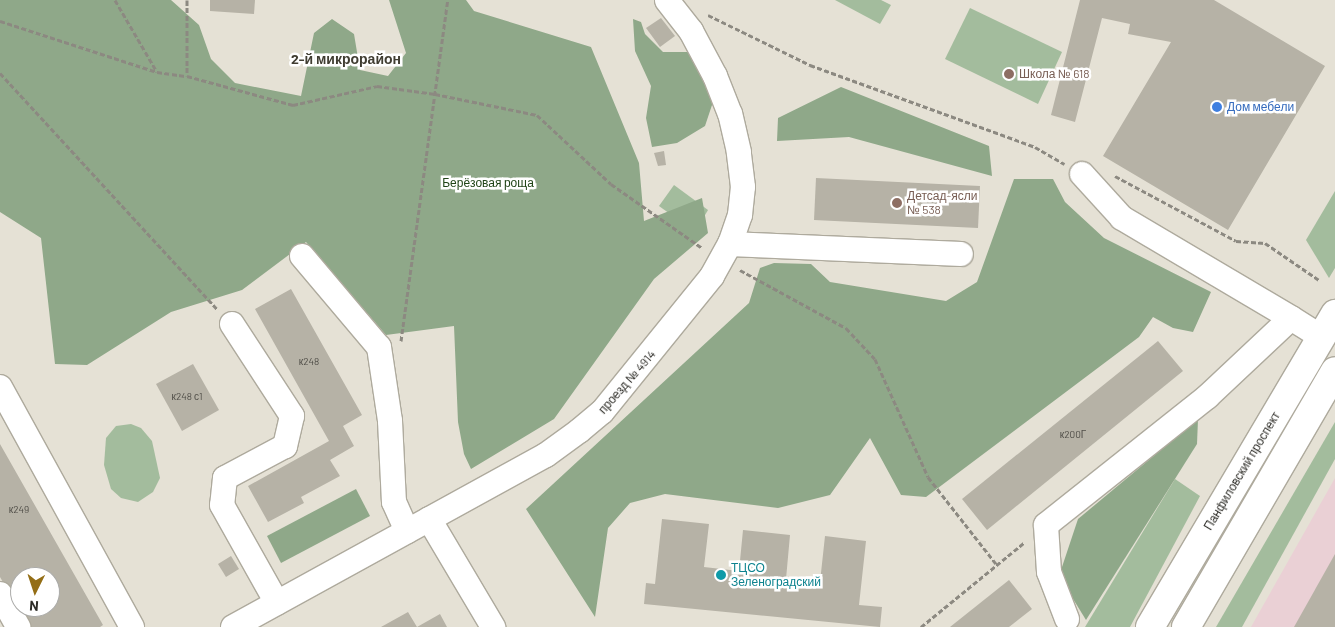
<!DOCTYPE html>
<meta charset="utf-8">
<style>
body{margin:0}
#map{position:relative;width:1335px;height:627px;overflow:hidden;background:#e5e1d5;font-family:Barlow,sans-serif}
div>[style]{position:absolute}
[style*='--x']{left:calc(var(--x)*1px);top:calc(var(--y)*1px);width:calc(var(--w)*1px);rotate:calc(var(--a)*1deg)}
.industrial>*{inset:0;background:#ead0d5}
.green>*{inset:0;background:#a3bc9d}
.forest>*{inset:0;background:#8fa889}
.building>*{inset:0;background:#b6b2a6}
.path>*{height:3px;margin-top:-1.5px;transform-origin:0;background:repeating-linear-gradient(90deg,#8c8981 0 5px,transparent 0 7.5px)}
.roads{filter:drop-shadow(1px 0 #aeaa9d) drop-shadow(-1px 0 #aeaa9d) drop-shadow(0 1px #aeaa9d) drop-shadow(0 -1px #aeaa9d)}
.minor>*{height:24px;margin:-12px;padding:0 12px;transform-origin:12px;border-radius:12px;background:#fff}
.major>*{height:28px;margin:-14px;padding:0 14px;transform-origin:14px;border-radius:14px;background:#fff}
.dots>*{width:14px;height:14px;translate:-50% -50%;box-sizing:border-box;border:2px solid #fff;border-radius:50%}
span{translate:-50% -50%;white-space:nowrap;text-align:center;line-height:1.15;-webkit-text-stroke:5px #fff;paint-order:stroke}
.number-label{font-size:10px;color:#504e48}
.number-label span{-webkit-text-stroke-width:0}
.education-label{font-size:12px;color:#785e54}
.left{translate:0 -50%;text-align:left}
.shop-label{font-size:12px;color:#366cbe}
.park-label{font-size:12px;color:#204417}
.street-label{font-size:12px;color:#2e2d28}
.culture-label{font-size:12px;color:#0d838f}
.neighbourhood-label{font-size:14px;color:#403d32;font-weight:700}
.north{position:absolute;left:10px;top:567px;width:50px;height:50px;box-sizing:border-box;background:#fff;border:1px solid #ababa9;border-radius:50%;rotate:184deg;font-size:14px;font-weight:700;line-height:20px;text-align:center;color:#2e2d28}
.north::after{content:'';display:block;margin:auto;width:18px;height:22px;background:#946e16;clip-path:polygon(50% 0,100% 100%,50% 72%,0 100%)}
</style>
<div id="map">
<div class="industrial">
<i style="clip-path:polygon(1335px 478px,1335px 627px,1251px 627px)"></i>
</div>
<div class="green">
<i style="clip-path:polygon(835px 0,881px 0,891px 5px,880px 24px)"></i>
<i style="clip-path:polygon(970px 8px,1062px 52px,1038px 104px,945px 59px)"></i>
<i style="clip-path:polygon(674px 185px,708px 210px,695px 232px,659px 206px)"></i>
<i style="clip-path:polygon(1335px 191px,1335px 268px,1329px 278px,1306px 240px)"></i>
<i style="clip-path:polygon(1335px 422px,1335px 459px,1242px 627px,1216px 627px)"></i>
<i style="clip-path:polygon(131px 424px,141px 428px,152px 441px,160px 478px,153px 492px,138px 502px,121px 498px,111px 489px,104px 465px,106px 438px,116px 426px)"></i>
<i style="clip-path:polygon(1175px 479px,1200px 496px,1130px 627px,1085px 627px)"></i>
</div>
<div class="forest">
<i style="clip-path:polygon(0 0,171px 0,199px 25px,211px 59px,235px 83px,301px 96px,314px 33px,332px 19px,354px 34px,360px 70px,388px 76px,406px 53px,389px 0,466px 0,474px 11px,591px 47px,639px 163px,644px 221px,702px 198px,708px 233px,654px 279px,554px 419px,471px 469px,464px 454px,458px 422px,454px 326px,386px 335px,306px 242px,242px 290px,171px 312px,87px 365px,55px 364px,41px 238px,0 212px)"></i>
<i style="clip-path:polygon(633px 19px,641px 22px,645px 34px,663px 52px,689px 52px,714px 99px,705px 126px,677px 143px,652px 147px,646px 118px,651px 86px,635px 51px)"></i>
<i style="clip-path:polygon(841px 87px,989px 146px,992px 176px,849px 137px,777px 141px,778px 118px)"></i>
<i style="clip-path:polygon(1014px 179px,1053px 179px,1065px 202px,1104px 238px,1211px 292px,1193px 332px,1173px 328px,1153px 317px,1139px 337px,926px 497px,901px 495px,870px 438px,830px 495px,778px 508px,665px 494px,630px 503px,608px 528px,595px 617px,526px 509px,749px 303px,760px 268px,774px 263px,811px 264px,830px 282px,946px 301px,977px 282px)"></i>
<i style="clip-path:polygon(1198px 419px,1197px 444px,1086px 620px,1059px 576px,1078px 519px)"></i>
<i style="clip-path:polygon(356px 489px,370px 516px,281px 563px,267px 536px)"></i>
</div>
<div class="building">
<i style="clip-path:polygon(210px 0,255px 0,254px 14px,210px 11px)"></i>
<i style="clip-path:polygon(1080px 0,1214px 0,1325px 66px,1228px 230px,1103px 156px,1171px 42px,1128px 34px,1130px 24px,1102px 18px,1075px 122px,1051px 115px)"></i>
<i style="clip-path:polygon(661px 18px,675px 36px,660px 47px,646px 28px)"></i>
<i style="clip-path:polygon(664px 151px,666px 165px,658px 166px,654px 153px)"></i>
<i style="clip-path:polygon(816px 178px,980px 186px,978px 228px,814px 220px)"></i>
<i style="clip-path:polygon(291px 289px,362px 415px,343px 426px,354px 446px,330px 460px,340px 476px,301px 497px,304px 503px,268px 522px,248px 486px,329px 441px,255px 309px)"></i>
<i style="clip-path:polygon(1158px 341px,1183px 371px,987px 530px,962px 499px)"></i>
<i style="clip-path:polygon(193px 364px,219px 410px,182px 431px,156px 384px)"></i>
<i style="clip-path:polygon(evenodd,0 444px,103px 625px,100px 627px,29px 627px,0 577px,0 444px,20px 577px,50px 577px,50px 607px,20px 607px,20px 577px)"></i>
<i style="clip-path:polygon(662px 519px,709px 524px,704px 567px,739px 571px,743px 530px,790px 535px,786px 579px,820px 582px,825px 536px,866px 541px,859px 605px,882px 607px,880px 627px,644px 604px,646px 583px,655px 584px)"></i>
<i style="clip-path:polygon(1335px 554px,1335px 627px,1294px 627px)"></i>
<i style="clip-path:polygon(231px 556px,239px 569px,226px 577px,218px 564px)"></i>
<i style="clip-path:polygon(1009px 580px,1032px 609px,1009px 627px,950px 627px)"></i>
<i style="clip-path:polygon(408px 612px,417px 627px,440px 614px,447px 627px,381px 627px)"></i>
</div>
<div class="path">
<i style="--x:115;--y:0;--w:83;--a:59.7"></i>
<i style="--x:157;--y:72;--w:30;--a:8"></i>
<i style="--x:187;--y:76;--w:110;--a:15.3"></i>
<i style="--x:293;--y:105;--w:86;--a:-12.7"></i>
<i style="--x:377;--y:86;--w:59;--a:7.9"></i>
<i style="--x:435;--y:94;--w:104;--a:11.6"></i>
<i style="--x:537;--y:115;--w:101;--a:43"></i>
<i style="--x:611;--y:184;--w:111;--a:35.1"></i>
<i style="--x:187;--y:0;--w:76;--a:90"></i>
<i style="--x:708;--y:15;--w:114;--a:26.1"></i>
<i style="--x:810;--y:65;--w:239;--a:20"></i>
<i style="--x:1035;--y:147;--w:34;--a:30"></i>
<i style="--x:0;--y:21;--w:165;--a:18"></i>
<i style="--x:0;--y:73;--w:322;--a:47.4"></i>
<i style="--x:1115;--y:176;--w:137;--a:28.2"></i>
<i style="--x:1236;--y:241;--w:29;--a:4"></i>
<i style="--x:1265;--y:243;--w:65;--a:34.4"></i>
<i style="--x:740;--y:270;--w:121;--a:28.7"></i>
<i style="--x:846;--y:328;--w:42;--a:46.9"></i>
<i style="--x:875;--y:359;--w:129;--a:65.8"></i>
<i style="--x:928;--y:477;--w:112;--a:51.9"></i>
<i style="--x:401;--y:341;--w:344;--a:-82.2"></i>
<i style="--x:921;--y:627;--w:134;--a:-39.3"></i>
</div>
<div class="roads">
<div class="minor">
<i style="--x:1082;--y:174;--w:59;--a:47.7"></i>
<i style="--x:1122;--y:218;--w:196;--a:30.6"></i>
<i style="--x:730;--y:244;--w:231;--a:2.5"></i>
<i style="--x:302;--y:256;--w:119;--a:49.8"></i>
<i style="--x:379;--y:347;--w:75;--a:81.5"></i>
<i style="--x:390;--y:421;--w:81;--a:87.2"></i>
<i style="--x:394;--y:502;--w:32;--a:66"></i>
<i style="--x:232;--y:324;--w:110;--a:56.9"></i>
<i style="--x:292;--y:416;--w:31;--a:103"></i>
<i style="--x:285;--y:446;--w:68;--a:151.9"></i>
<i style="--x:225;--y:478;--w:27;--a:96"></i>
<i style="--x:222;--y:505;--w:112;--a:60.7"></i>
<i style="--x:0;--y:387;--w:274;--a:61.2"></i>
<i style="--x:429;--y:519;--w:126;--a:59.3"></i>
<i style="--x:0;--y:594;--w:38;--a:61"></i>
<i style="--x:1067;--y:619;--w:50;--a:-111"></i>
<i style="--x:1049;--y:572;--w:47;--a:-93.7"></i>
<i style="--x:1046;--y:525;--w:206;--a:-38.5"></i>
<i style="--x:1207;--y:397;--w:115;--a:-43.2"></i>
<i style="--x:1291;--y:318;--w:36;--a:32"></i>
<i style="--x:233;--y:627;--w:357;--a:-28.8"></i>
<i style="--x:546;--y:455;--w:41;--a:-36"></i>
<i style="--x:579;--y:431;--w:30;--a:-40"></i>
<i style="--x:602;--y:412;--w:175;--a:-51"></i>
<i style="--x:712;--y:276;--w:37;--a:-61"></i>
<i style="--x:730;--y:244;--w:31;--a:-71"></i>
<i style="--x:740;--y:215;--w:28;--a:-84"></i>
<i style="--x:743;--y:187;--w:35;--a:-97"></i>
<i style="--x:739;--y:152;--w:39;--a:-103"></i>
<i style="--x:730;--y:114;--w:41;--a:-111.5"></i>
<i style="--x:715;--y:76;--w:51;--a:-118.1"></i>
<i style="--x:691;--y:31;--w:39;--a:-128"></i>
</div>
<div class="major">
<i style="--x:1150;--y:627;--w:364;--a:-59.4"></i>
<i style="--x:1186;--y:627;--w:296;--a:-59.8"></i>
</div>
</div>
<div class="dots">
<i style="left:1009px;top:74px;background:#8d6e63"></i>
<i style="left:1217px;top:107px;background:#3f7fe0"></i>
<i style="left:897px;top:203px;background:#8d6e63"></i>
<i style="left:721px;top:575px;background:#0f9aa8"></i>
</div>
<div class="number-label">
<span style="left:309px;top:362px">к248</span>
<span style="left:187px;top:397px">к248 с1</span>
<span style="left:1073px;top:435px">к200Г</span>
<span style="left:19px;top:510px">к249</span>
</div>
<div class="education-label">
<span class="left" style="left:1019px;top:74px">Школа № 618</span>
<span class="left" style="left:907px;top:203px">Детсад-ясли<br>№ 538</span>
</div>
<div class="shop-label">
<span class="left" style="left:1227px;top:107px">Дом мебели</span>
</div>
<div class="park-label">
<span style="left:488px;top:183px">Берёзовая роща</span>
</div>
<div class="street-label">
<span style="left:627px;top:382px;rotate:-49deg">проезд № 4914</span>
<span style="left:1242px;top:471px;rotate:-59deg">Панфиловский проспект</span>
</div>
<div class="culture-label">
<span class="left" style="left:731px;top:575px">ТЦСО<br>Зеленоградский</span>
</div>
<div class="neighbourhood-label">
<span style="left:346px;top:59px">2-й микрорайон</span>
</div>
<div class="north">N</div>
</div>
